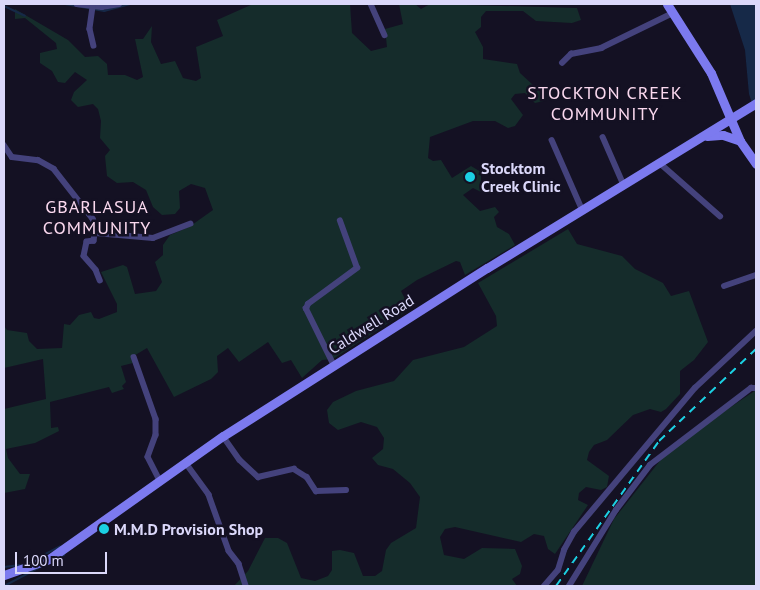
<!DOCTYPE html>
<style>
body{margin:0}
#map{position:relative;width:760px;height:590px;overflow:hidden;background:#141123;font-family:"PT Sans",sans-serif}
div>[style]{position:absolute}
[style*='--x']{left:calc(var(--x)*1px);top:calc(var(--y)*1px);width:calc(var(--w)*1px);rotate:calc(var(--a)*1deg)}
.green>*{inset:0;background:#152c2b}
.water>*{inset:0;background:#162948}
.stream>*{height:2px;margin:-1px;padding:0 1px;transform-origin:1px;border-radius:1px;background:#162948}
.street>*{height:5.5px;margin:-2.75px;padding:0 2.75px;transform-origin:2.75px;border-radius:2.75px;background:#44427c}
.secondary>*{height:9px;margin:-4.5px;padding:0 4.5px;transform-origin:4.5px;border-radius:4.5px;background:#7c7aef}
.rail>*{height:2px;margin-top:-1px;transform-origin:0;background:repeating-linear-gradient(90deg,#1bd0e3 0 8px,transparent 0 14px)}
.dots>*{width:14px;height:14px;translate:-50% -50%;box-sizing:border-box;border:2px solid #141123;border-radius:50%}
span{translate:-50% -50%;white-space:nowrap;text-align:center;line-height:1.15;-webkit-text-stroke:5px #141123;paint-order:stroke}
.poi-label{font-size:16px;color:#dbd8fa;font-weight:700}
.left{translate:0 -50%;text-align:left}
.street-label{font-size:16px;color:#dbd8fa}
.neighbourhood-label{font-size:18px;color:#fbd9ef;letter-spacing:1px}
.frame{position:absolute;inset:0;border:5px solid #dbd8fa;pointer-events:none}
.scale{position:absolute;left:15px;top:552px;width:92px;height:22px;box-sizing:border-box;border:2px solid #dbd8fa;border-top:0;padding-left:6px;font-size:15px;line-height:18px;white-space:nowrap;color:#dbd8fa;-webkit-text-stroke:4px #141123;paint-order:stroke}
</style>
<div id="map">
<div class="green">
<i style="clip-path:polygon(253px 4px,350px 4px,352px 33px,371px 51px,387px 47px,385px 29px,403px 24px,399px 4px,415px 4px,421px 9px,430px 4px,577px 8px,581px 20px,572px 23px,536px 21px,523px 11px,486px 11px,481px 17px,481px 27px,475px 32px,483px 47px,483px 59px,517px 64px,520px 73px,546px 97px,544px 101px,535px 103px,525px 93px,515px 94px,511px 99px,523px 115px,515px 126px,508px 128px,495px 121px,473px 121px,430px 137px,428px 158px,433px 161px,441px 160px,452px 178px,471px 166px,481px 172px,481px 182px,485px 194px,473px 188px,463px 195px,480px 211px,495px 207px,499px 212px,494px 217px,497px 227px,509px 234px,515px 245px,465px 275px,460px 262px,456px 261px,417px 280px,401px 291px,410px 309px,333px 359px,322px 360px,302px 378px,291px 360px,282px 363px,268px 342px,239px 362px,228px 348px,217px 356px,218px 372px,211px 379px,174px 397px,147px 348px,132px 357px,133px 363px,121px 366px,126px 382px,122px 386px,124px 389px,112px 393px,109px 387px,50px 402px,51px 428px,58px 427px,59px 431px,35px 443px,6px 449px,8px 458px,20px 474px,30px 474px,25px 489px,4px 493px,4px 409px,46px 399px,43px 359px,4px 368px,4px 326px,7px 330px,27px 333px,29px 341px,37px 349px,62px 348px,64px 324px,70px 325px,79px 315px,91px 312px,94px 318px,99px 319px,117px 312px,117px 304px,101px 272px,123px 265px,127px 267px,135px 294px,156px 291px,162px 282px,155px 262px,163px 255px,163px 245px,170px 235px,189px 227px,213px 210px,205px 188px,191px 184px,179px 191px,180px 208px,175px 214px,162px 215px,153px 207px,146px 190px,133px 182px,117px 183px,107px 176px,105px 156px,110px 150px,100px 138px,101px 121px,98px 109px,93px 104px,78px 107px,71px 100px,74px 92px,87px 80px,75px 72px,65px 83px,58px 82px,52px 71px,40px 63px,40px 53px,57px 49px,56px 43px,25px 18px,15px 19px,15px 9px,68px 40px,85px 57px,98px 56px,107px 64px,108px 75px,125px 75px,137px 80px,143px 77px,135px 39px,143px 39px,152px 26px,151px 42px,161px 64px,175px 61px,183px 78px,196px 81px,201px 78px,196px 47px,223px 36px,217px 20px)"></i>
<i style="clip-path:polygon(568px 229px,577px 244px,622px 256px,635px 269px,663px 283px,671px 296px,689px 291px,708px 342px,694px 360px,680px 371px,680px 394px,666px 409px,661px 412px,650px 409px,633px 415px,607px 440px,594px 445px,589px 452px,587px 460px,609px 476px,607px 487px,601px 490px,586px 487px,579px 493px,578px 500px,588px 505px,555px 554px,548px 549px,544px 536px,534px 534px,521px 542px,455px 527px,445px 529px,440px 537px,444px 555px,464px 559px,482px 548px,515px 549px,522px 566px,520px 574px,512px 579px,517px 586px,234px 586px,248px 571px,265px 538px,278px 538px,287px 543px,301px 578px,315px 581px,328px 576px,332px 570px,332px 551px,340px 550px,354px 553px,363px 576px,375px 576px,382px 571px,386px 550px,391px 543px,416px 528px,420px 497px,410px 483px,393px 469px,378px 465px,372px 458px,383px 449px,384px 438px,377px 427px,361px 422px,338px 430px,329px 423px,327px 410px,333px 402px,356px 391px,394px 381px,413px 360px,464px 347px,497px 326px,496px 316px,478px 283px)"></i>
<i style="clip-path:polygon(756px 390px,756px 586px,582px 586px,614px 519px,670px 448px)"></i>
</div>
<div class="water">
<i style="clip-path:polygon(730px 4px,756px 4px,756px 115px,749px 94px,745px 50px)"></i>
</div>
<div class="stream">
<i style="--x:65;--y:4;--w:40;--a:10"></i>
<i style="--x:104;--y:11;--w:28;--a:-15"></i>
<i style="--x:4;--y:6;--w:23;--a:25"></i>
<i style="--x:57;--y:558;--w:8;--a:-23"></i>
<i style="--x:36;--y:559;--w:27;--a:-28"></i>
<i style="--x:4;--y:567;--w:16;--a:-7"></i>
<i style="--x:4;--y:586;--w:45;--a:-27.7"></i>
</div>
<div class="street">
<i style="--x:77;--y:4;--w:25;--a:7"></i>
<i style="--x:102;--y:7;--w:17;--a:-10"></i>
<i style="--x:371;--y:4;--w:34;--a:66"></i>
<i style="--x:93;--y:7;--w:22;--a:98"></i>
<i style="--x:90;--y:29;--w:17;--a:77"></i>
<i style="--x:562;--y:63;--w:13;--a:-45"></i>
<i style="--x:571;--y:54;--w:31;--a:-11"></i>
<i style="--x:601;--y:48;--w:80;--a:-25.9"></i>
<i style="--x:603;--y:137;--w:52;--a:66.4"></i>
<i style="--x:552;--y:140;--w:77;--a:66.4"></i>
<i style="--x:4;--y:145;--w:14;--a:56"></i>
<i style="--x:12;--y:157;--w:26;--a:7"></i>
<i style="--x:38;--y:160;--w:18;--a:29"></i>
<i style="--x:54;--y:169;--w:63;--a:52"></i>
<i style="--x:93;--y:219;--w:7;--a:63"></i>
<i style="--x:96;--y:225;--w:16;--a:97"></i>
<i style="--x:94;--y:241;--w:7;--a:172"></i>
<i style="--x:87;--y:242;--w:14;--a:102"></i>
<i style="--x:84;--y:256;--w:18;--a:49"></i>
<i style="--x:96;--y:270;--w:11;--a:68"></i>
<i style="--x:661;--y:164;--w:79;--a:41.4"></i>
<i style="--x:96;--y:233;--w:57;--a:5"></i>
<i style="--x:153;--y:238;--w:40;--a:-21"></i>
<i style="--x:724;--y:286;--w:34;--a:-19"></i>
<i style="--x:134;--y:357;--w:66;--a:70.5"></i>
<i style="--x:156;--y:419;--w:16;--a:90"></i>
<i style="--x:156;--y:435;--w:23;--a:110"></i>
<i style="--x:148;--y:457;--w:28;--a:63"></i>
<i style="--x:334;--y:366;--w:64;--a:-116.2"></i>
<i style="--x:306;--y:309;--w:5;--a:-68"></i>
<i style="--x:308;--y:304;--w:61;--a:-36.3"></i>
<i style="--x:357;--y:268;--w:50;--a:-109.9"></i>
<i style="--x:223;--y:436;--w:29;--a:55"></i>
<i style="--x:240;--y:460;--w:25;--a:43"></i>
<i style="--x:258;--y:477;--w:37;--a:-13"></i>
<i style="--x:294;--y:469;--w:15;--a:32"></i>
<i style="--x:307;--y:477;--w:17;--a:57"></i>
<i style="--x:316;--y:491;--w:30;--a:-2"></i>
<i style="--x:186;--y:463;--w:39;--a:54"></i>
<i style="--x:209;--y:495;--w:59;--a:70.3"></i>
<i style="--x:229;--y:551;--w:16;--a:52"></i>
<i style="--x:239;--y:564;--w:23;--a:72"></i>
<i style="--x:544;--y:586;--w:21;--a:-49"></i>
<i style="--x:558;--y:570;--w:21;--a:-73"></i>
<i style="--x:564;--y:550;--w:21;--a:-61"></i>
<i style="--x:574;--y:532;--w:188;--a:-50"></i>
<i style="--x:695;--y:388;--w:83;--a:-43.1"></i>
<i style="--x:569;--y:586;--w:89;--a:-58.3"></i>
<i style="--x:616;--y:510;--w:56;--a:-52.9"></i>
<i style="--x:650;--y:465;--w:127;--a:-37.3"></i>
<i style="--x:751;--y:388;--w:5;--a:0"></i>
</div>
<div class="secondary">
<i style="--x:667;--y:4;--w:82;--a:57.5"></i>
<i style="--x:711;--y:73;--w:74;--a:66.9"></i>
<i style="--x:740;--y:141;--w:28;--a:55"></i>
<i style="--x:707;--y:136;--w:16;--a:-4"></i>
<i style="--x:723;--y:135;--w:18;--a:19"></i>
<i style="--x:4;--y:575;--w:48;--a:-19.6"></i>
<i style="--x:49;--y:559;--w:213;--a:-35.3"></i>
<i style="--x:223;--y:436;--w:313;--a:-32.5"></i>
<i style="--x:487;--y:268;--w:316;--a:-31.5"></i>
</div>
<div class="rail">
<i style="--x:556;--y:586;--w:178;--a:-54.6"></i>
<i style="--x:659;--y:441;--w:134;--a:-43.5"></i>
</div>
<div class="dots">
<i style="left:470px;top:177px;background:#1bd0e3"></i>
<i style="left:104px;top:529px;background:#1bd0e3"></i>
</div>
<div class="poi-label">
<span class="left" style="left:481px;top:177px">Stocktom<br>Creek Clinic</span>
<span class="left" style="left:114px;top:529px">M.M.D Provision Shop</span>
</div>
<div class="street-label">
<span style="left:371px;top:324px;rotate:-32deg">Caldwell Road</span>
</div>
<div class="neighbourhood-label">
<span style="left:605px;top:104px">STOCKTON CREEK<br>COMMUNITY</span>
<span style="left:97px;top:218px">GBARLASUA<br>COMMUNITY</span>
</div>
<div class="frame"></div>
<div class="scale">100 m</div>
</div>
